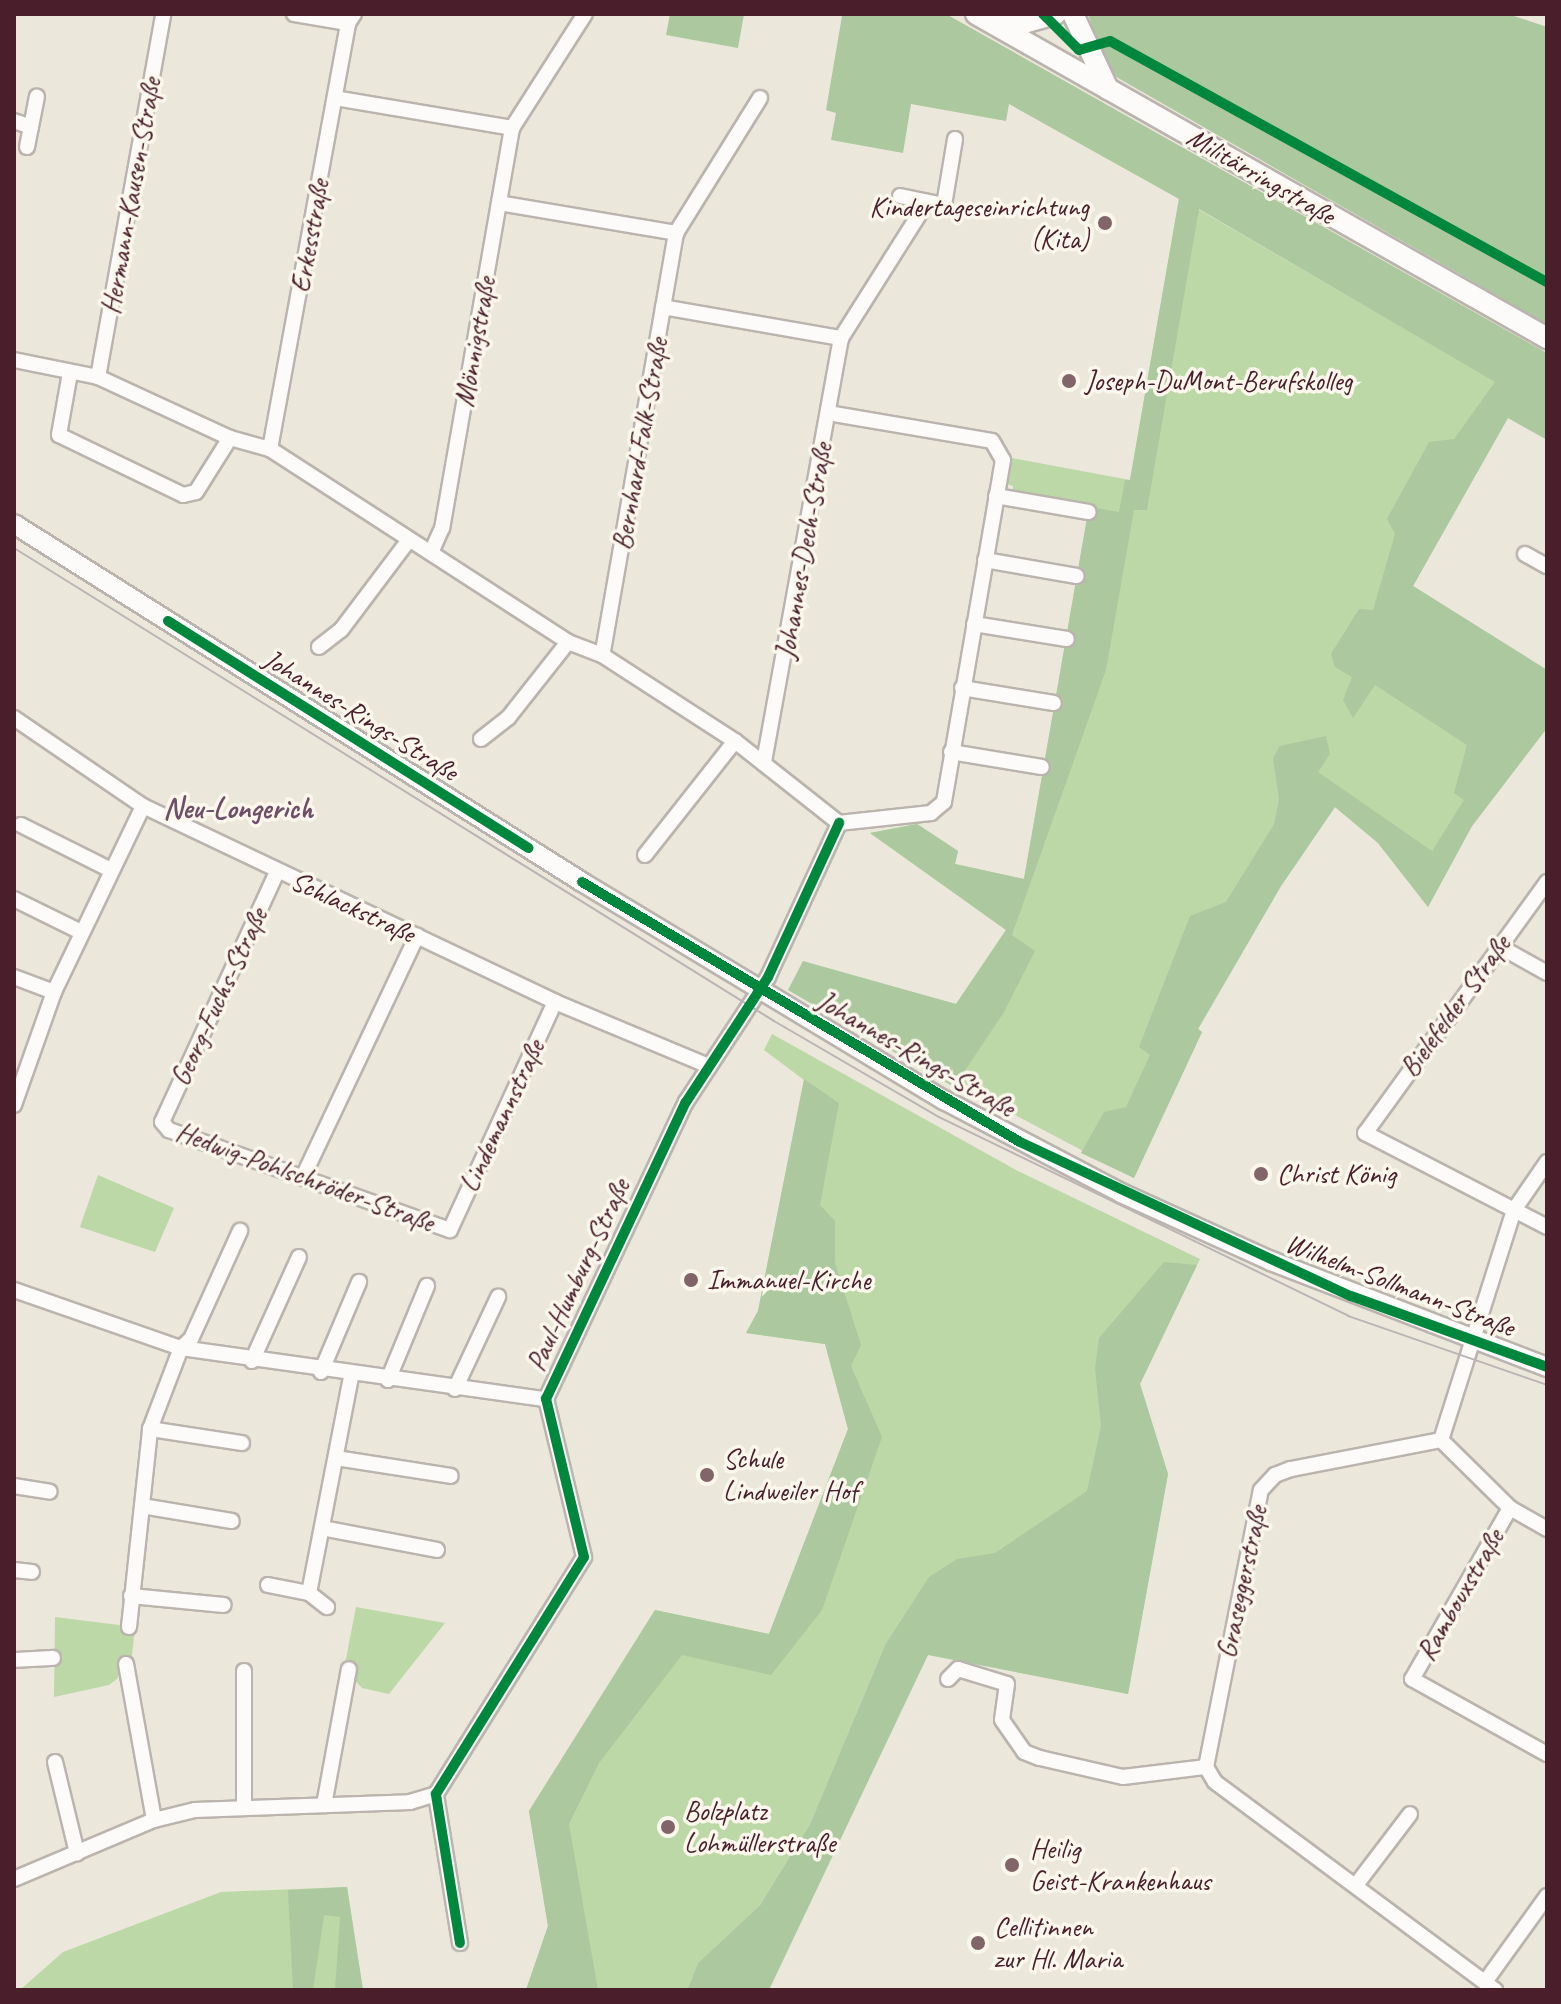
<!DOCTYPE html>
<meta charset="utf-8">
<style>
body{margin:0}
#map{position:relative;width:1561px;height:2004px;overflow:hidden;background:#ebe7da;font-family:Caveat,sans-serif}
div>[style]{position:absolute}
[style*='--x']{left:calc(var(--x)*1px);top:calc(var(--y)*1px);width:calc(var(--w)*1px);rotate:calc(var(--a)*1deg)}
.green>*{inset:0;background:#bcd8a7}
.forest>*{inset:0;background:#acc89e}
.roads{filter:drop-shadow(2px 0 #bbb4ae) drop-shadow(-2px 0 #bbb4ae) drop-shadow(0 2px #bbb4ae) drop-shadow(0 -2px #bbb4ae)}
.minor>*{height:14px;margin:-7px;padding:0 7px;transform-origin:7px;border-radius:7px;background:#fcfbf9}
.tertiary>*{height:18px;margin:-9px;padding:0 9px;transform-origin:9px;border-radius:9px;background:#fcfbf9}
.secondary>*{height:20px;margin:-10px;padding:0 10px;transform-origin:10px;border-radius:10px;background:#fcfbf9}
.tram>*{height:2px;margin:-1px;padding:0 1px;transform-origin:1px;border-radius:1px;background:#bab4b4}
.cycleway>*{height:10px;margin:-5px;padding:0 5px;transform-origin:5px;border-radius:5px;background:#00873e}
.dots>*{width:22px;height:22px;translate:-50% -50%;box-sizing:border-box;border:4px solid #fbf7ec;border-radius:50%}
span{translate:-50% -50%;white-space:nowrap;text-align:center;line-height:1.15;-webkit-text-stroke:7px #fbf7ec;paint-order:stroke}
.street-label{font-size:28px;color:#4a1f2b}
.poi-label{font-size:28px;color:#4a1f2b}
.right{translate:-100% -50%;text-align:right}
.left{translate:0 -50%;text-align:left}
.neighbourhood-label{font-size:30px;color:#6f4e68;font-weight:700}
.frame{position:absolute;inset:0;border:16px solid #4a1f2b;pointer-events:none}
</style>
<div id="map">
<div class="green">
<i style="clip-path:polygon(1179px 198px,1520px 396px,1413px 586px,1547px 670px,1547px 728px,1472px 826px,1428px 907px,1378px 843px,1335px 807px,1281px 886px,1198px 1029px,1202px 1032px,1134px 1178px,860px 1033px,886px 985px,956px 1004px,1006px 930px,870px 833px,917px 824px,958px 851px,955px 864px,1024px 879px,1089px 506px,1013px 493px,1013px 486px,1007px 484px,1012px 458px,1130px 480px)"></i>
<i style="clip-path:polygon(772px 1034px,1016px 1170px,1200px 1259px,1140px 1384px,1168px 1474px,1128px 1694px,885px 1645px,810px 1824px,760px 1905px,698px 1963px,687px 1990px,526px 1990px,548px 1926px,529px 1811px,655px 1610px,769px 1634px,848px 1429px,825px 1344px,746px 1333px,758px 1311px,804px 1080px,764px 1050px)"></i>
<i style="clip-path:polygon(98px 1175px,174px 1208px,155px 1252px,80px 1227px)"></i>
<i style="clip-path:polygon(356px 1607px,445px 1623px,389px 1694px,362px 1688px,344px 1669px)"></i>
<i style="clip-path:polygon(55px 1617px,135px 1627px,131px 1664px,120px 1666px,118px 1678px,109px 1685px,54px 1697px)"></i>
<i style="clip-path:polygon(347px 1887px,363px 1990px,20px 1990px,63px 1952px,221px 1892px)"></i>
</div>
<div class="forest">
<i style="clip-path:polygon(670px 14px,744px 14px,738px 48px,666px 35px)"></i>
<i style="clip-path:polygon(833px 14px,946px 14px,1547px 353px,1547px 440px,1508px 418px,1413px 586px,1547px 670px,1547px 728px,1472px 826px,1428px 907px,1378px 843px,1335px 807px,1281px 886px,1198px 1029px,1202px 1032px,1134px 1178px,1081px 1153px,1104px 1112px,1126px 1107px,1150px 1055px,1139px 1047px,1190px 916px,1226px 902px,1274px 824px,1279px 799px,1273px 758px,1280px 746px,1326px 736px,1330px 754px,1318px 772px,1432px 851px,1464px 800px,1454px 793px,1467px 745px,1375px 685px,1353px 718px,1343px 700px,1352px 677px,1335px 667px,1331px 654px,1359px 609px,1373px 610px,1395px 534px,1387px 519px,1429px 442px,1454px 439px,1495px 382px,1199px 209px,1147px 510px,1134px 510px,1106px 670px,1012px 935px,1035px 951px,1004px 1012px,954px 1087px,788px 990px,803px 961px,956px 1004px,1006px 930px,870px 833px,917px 824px,958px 851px,955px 864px,1024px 879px,1089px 507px,1119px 512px,1125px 480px,1130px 480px,1179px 199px,1009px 104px,1006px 121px,911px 104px,903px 153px,831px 140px,836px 113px,826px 110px,842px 16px)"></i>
<i style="clip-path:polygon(1088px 14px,1508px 14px,1547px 27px,1547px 324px,1118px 78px,1108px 70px)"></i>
<i style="clip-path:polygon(804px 1079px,839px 1103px,820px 1205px,835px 1221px,835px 1263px,861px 1345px,851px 1366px,882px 1437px,822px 1610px,771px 1675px,682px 1655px,599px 1763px,569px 1824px,598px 1990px,526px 1990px,548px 1926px,529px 1811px,655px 1610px,769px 1634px,848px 1429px,825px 1344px,746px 1333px,758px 1311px)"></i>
<i style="clip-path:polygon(1164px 1262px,1197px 1265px,1140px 1384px,1168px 1474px,1128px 1694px,928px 1655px,769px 1990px,687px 1990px,698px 1963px,760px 1905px,810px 1824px,885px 1645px,929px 1577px,957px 1559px,995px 1553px,1087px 1491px,1101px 1426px,1095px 1368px,1099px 1338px)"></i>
<i style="clip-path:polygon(347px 1887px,363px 1990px,335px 1990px,340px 1917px,324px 1915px,313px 1990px,293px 1990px,288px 1890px)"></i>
</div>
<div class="roads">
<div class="minor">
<i style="--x:294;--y:14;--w:55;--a:9.5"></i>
<i style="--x:335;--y:98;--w:180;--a:9.6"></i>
<i style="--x:512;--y:128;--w:406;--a:99.9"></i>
<i style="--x:442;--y:528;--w:27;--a:114"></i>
<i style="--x:14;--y:121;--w:18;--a:19"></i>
<i style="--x:31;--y:127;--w:31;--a:-79"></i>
<i style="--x:512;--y:128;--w:135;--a:-57.4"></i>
<i style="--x:27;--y:147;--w:20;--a:-79"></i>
<i style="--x:900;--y:196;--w:45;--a:11.6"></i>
<i style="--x:944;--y:205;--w:67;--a:-80.5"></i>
<i style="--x:499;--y:203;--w:180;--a:9.6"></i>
<i style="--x:676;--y:233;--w:428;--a:99.9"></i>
<i style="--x:676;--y:233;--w:159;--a:-58.1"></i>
<i style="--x:663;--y:307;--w:181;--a:9.9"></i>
<i style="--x:841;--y:338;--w:432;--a:100.3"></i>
<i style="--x:841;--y:338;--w:161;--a:-57.7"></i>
<i style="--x:14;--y:360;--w:86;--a:11.4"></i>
<i style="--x:98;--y:377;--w:145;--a:24.8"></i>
<i style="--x:230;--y:438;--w:41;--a:15.4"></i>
<i style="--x:270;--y:449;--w:355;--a:32.9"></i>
<i style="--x:568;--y:642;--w:36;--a:21"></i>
<i style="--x:602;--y:655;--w:158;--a:32.9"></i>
<i style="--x:735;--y:741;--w:132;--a:38.3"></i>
<i style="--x:70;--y:373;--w:63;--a:100.1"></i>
<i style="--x:59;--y:435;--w:138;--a:25.8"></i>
<i style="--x:183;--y:495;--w:13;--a:-13"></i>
<i style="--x:196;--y:492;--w:64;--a:-57.8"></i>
<i style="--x:98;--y:377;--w:369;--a:-79.8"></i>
<i style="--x:828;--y:413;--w:166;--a:9.7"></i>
<i style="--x:992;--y:441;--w:22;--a:60"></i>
<i style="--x:1003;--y:460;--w:347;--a:99.8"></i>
<i style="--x:944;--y:802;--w:17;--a:140"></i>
<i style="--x:931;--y:813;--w:93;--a:173.8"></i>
<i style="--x:270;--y:449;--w:433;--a:-79.6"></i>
<i style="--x:348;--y:23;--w:11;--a:-56"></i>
<i style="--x:996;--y:496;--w:94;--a:9.8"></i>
<i style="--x:1525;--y:554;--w:25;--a:29"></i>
<i style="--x:985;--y:560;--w:93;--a:9.9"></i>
<i style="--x:974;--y:624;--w:94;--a:9.2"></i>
<i style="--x:319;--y:647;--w:28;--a:-38"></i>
<i style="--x:341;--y:630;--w:111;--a:-53"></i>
<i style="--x:962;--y:688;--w:93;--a:9.3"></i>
<i style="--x:14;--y:718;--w:156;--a:34.3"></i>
<i style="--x:143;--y:806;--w:456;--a:25.4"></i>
<i style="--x:555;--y:1002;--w:167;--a:22.6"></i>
<i style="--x:481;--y:739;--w:34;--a:-38"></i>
<i style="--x:508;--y:718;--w:97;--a:-51.7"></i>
<i style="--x:951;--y:752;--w:92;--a:9.4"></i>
<i style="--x:21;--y:825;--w:98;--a:26.6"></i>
<i style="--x:645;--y:855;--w:145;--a:-51.7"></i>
<i style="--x:277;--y:872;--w:275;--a:114.7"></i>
<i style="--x:162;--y:1122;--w:11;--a:49"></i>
<i style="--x:169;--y:1130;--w:298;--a:19.6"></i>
<i style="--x:450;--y:1230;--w:251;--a:-65.3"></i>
<i style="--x:1547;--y:882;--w:310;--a:125.9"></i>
<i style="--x:1365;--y:1133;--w:205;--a:27.3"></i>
<i style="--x:14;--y:899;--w:75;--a:26.2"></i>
<i style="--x:1497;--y:945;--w:57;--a:29.2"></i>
<i style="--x:14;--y:977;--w:43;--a:20.6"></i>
<i style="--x:14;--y:1105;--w:120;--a:-70.5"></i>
<i style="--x:54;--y:992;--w:206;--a:-64.4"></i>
<i style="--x:1547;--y:1162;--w:58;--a:124.5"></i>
<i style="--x:1514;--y:1210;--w:241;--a:107.6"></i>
<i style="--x:1441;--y:1440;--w:97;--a:44.6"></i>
<i style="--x:1510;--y:1508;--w:43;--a:29.6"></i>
<i style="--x:303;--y:1177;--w:267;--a:-64.7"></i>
<i style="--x:14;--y:1290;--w:177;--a:19.2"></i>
<i style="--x:181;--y:1348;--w:369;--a:8"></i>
<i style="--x:252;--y:1361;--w:114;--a:-65.7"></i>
<i style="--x:321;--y:1372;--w:98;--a:-67.1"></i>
<i style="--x:388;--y:1380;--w:102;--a:-67.5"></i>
<i style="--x:455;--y:1389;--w:102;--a:-64.9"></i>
<i style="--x:150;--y:1429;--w:93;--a:8.7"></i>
<i style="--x:336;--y:1458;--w:116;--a:8.9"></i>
<i style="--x:14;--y:1486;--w:36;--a:9"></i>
<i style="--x:142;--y:1506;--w:91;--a:9.5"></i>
<i style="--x:1510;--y:1508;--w:197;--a:119.8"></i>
<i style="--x:1412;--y:1679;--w:154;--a:29.1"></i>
<i style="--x:322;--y:1528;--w:117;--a:10.8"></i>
<i style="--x:14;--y:1570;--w:18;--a:6"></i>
<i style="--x:268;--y:1585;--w:42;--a:11"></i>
<i style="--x:309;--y:1593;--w:23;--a:38"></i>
<i style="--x:309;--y:1593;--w:221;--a:-79"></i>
<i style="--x:131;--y:1596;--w:93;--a:5.5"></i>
<i style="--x:129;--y:1627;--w:199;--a:-83.9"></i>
<i style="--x:150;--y:1429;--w:87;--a:-69.1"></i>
<i style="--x:181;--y:1348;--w:13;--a:-42"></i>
<i style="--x:191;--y:1339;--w:119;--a:-65.6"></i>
<i style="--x:14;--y:1660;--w:39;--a:-3"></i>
<i style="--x:126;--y:1664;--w:158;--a:79.8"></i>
<i style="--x:948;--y:1679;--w:14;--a:-45"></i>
<i style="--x:958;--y:1669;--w:51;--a:17"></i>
<i style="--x:1007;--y:1684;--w:36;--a:98"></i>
<i style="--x:1002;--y:1720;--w:39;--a:55"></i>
<i style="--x:1024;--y:1752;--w:17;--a:21"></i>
<i style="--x:1040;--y:1758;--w:85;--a:12.9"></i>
<i style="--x:1123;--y:1777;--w:84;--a:-6.9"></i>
<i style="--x:1206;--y:1767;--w:17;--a:59"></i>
<i style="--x:1215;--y:1782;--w:349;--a:36.6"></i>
<i style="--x:55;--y:1762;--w:94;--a:76.4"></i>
<i style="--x:1206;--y:1767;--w:282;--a:-78.8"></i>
<i style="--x:1261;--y:1490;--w:21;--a:-47"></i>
<i style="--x:1275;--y:1475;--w:17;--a:-21"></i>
<i style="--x:1291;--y:1469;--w:153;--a:-10.9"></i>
<i style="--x:324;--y:1805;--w:138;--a:-79.6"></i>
<i style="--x:244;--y:1808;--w:137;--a:-90"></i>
<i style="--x:14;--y:1879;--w:152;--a:-22.9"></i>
<i style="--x:154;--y:1820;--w:42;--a:-13.7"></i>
<i style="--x:195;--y:1810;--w:215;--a:-2.1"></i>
<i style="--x:410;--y:1802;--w:27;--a:-17"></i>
<i style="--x:1356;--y:1885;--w:89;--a:-52.7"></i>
<i style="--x:460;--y:1943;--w:151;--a:-99.2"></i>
<i style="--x:436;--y:1794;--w:279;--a:-58"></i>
<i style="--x:584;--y:1557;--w:163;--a:-103.5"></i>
<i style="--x:546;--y:1399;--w:328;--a:-64.8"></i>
<i style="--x:686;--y:1102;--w:149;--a:-56.7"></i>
<i style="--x:768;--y:977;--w:170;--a:-65.2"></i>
<i style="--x:1485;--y:1982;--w:106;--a:-54.2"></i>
</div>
<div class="tertiary">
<i style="--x:14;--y:524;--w:671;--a:32.22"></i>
<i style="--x:582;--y:882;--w:423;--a:31.1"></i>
<i style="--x:944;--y:1100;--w:200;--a:27.7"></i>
<i style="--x:1121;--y:1193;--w:165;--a:24.4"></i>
<i style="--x:1271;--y:1261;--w:296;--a:21"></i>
</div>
<div class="secondary">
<i style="--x:976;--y:14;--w:657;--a:29.57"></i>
<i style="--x:1073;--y:14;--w:83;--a:65"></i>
<i style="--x:994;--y:22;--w:30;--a:2"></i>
<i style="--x:1024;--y:23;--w:33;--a:-16"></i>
</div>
</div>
<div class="tram">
<i style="--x:14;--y:548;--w:895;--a:31.9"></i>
<i style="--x:774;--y:1021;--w:191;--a:30.2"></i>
<i style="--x:939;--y:1117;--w:455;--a:25.9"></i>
<i style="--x:1348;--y:1316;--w:211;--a:19.1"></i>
</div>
<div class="cycleway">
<i style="--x:1043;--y:14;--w:51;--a:45"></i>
<i style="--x:1079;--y:50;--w:32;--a:-16"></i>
<i style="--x:1110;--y:41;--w:499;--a:28.9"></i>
<i style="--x:168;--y:621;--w:426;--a:32.2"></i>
<i style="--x:582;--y:882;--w:509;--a:30.69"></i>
<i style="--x:1020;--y:1142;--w:365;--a:25"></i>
<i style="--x:1351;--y:1296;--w:208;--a:19.9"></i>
<i style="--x:460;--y:1943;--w:151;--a:-99.2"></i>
<i style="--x:436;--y:1794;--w:279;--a:-58"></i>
<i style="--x:584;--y:1557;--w:163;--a:-103.5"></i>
<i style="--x:546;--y:1399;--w:328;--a:-64.8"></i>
<i style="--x:686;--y:1102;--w:149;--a:-56.7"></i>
<i style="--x:768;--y:977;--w:170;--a:-65.2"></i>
</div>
<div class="dots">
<i style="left:1105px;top:223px;background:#826568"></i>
<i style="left:1069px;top:381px;background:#826568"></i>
<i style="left:1261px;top:1174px;background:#826568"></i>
<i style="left:691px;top:1280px;background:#826568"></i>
<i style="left:707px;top:1475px;background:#826568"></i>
<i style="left:668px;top:1827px;background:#826568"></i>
<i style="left:1012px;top:1865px;background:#826568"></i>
<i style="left:978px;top:1943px;background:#826568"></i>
</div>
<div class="street-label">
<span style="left:1261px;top:176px;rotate:30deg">Militärringstraße</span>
<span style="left:131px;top:196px;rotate:-80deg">Hermann-Kausen-Straße</span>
<span style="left:310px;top:236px;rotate:-80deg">Erkesstraße</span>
<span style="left:475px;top:342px;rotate:-80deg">Mönnigstraße</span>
<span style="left:640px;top:444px;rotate:-80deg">Bernhard-Falk-Straße</span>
<span style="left:804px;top:551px;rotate:-80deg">Johannes-Dech-Straße</span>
<span style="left:361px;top:715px;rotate:32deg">Johannes-Rings-Straße</span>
<span style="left:353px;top:907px;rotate:25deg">Schlackstraße</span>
<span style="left:219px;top:997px;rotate:-65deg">Georg-Fuchs-Straße</span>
<span style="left:1455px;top:1006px;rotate:-54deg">Bielefelder Straße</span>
<span style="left:916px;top:1054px;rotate:30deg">Johannes-Rings-Straße</span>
<span style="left:502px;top:1116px;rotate:-65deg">Lindemannstraße</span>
<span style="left:305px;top:1177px;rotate:20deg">Hedwig-Pohlschröder-Straße</span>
<span style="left:578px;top:1275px;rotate:-65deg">Paul-Humburg-Straße</span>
<span style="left:1400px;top:1285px;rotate:21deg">Wilhelm-Sollmann-Straße</span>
<span style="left:1242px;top:1582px;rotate:-78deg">Graseggerstraße</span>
<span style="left:1460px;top:1595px;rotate:-60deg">Rambouxstraße</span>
</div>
<div class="poi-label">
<span class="right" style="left:1089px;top:223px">Kindertageseinrichtung<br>(Kita)</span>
<span class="left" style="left:1085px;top:381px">Joseph-DuMont-Berufskolleg</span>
<span class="left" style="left:1277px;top:1174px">Christ König</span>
<span class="left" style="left:707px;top:1280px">Immanuel-Kirche</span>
<span class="left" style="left:723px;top:1475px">Schule<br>Lindweiler Hof</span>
<span class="left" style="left:684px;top:1827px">Bolzplatz<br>Lohmüllerstraße</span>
<span class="left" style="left:1030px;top:1865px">Heilig<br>Geist-Krankenhaus</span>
<span class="left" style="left:994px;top:1943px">Cellitinnen<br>zur Hl. Maria</span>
</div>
<div class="neighbourhood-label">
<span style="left:238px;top:808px">Neu-Longerich</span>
</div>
<div class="frame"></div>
</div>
